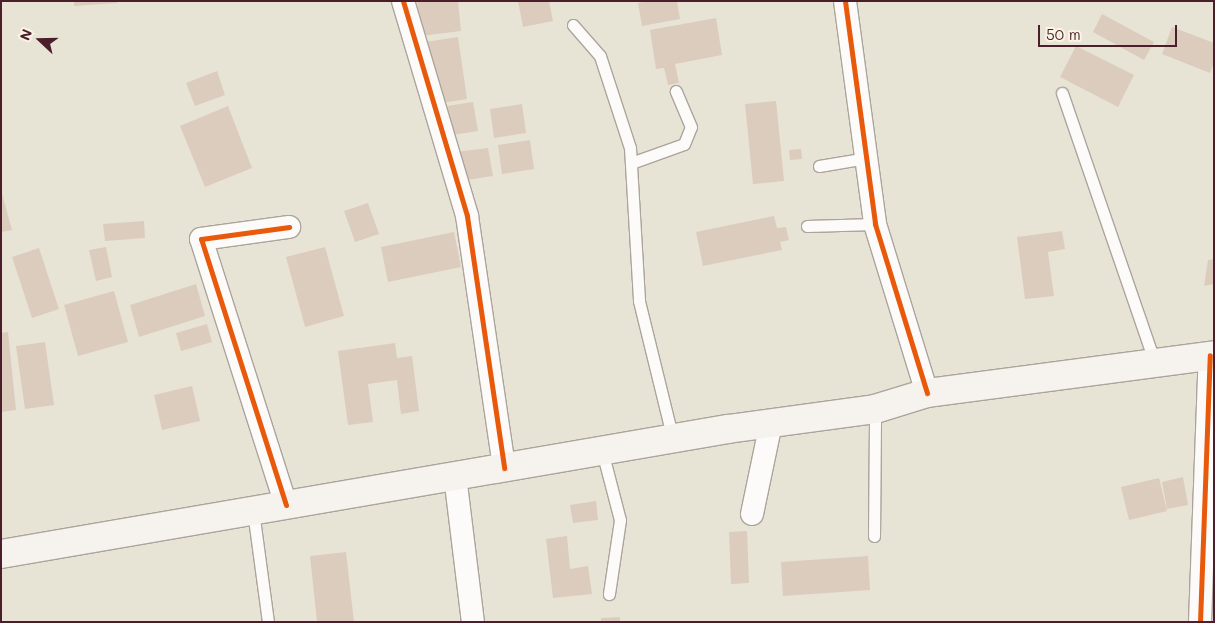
<!DOCTYPE html>
<style>
body{margin:0}
#map{position:relative;width:1215px;height:623px;overflow:hidden;background:#e8e4d5;font-family:Mali,sans-serif}
div>[style]{position:absolute}
[style*='--x']{left:calc(var(--x)*1px);top:calc(var(--y)*1px);width:calc(var(--w)*1px);rotate:calc(var(--a)*1deg)}
.building>*{inset:0;background:#dbccbe}
.roads{filter:drop-shadow(1px 0 #aca49c) drop-shadow(-1px 0 #aca49c) drop-shadow(0 1px #aca49c) drop-shadow(0 -1px #aca49c)}
.lane>*{height:11px;margin:-5.5px;padding:0 5.5px;transform-origin:5.5px;border-radius:5.5px;background:#fcfbf9}
.street>*{height:22px;margin:-11px;padding:0 11px;transform-origin:11px;border-radius:11px;background:#fcfbf9}
.secondary>*{height:28px;margin:-14px;padding:0 14px;transform-origin:14px;border-radius:14px;background:#f6f2ee}
.cycleway>*{height:5px;margin:-2.5px;padding:0 2.5px;transform-origin:2.5px;border-radius:2.5px;background:#e8590c}
span{translate:-50% -50%;white-space:nowrap;text-align:center;line-height:1.15;-webkit-text-stroke:4px #fcf5e5;paint-order:stroke}
.frame{position:absolute;inset:0;border:2px solid #4a1f2b;pointer-events:none}
.north{position:absolute;left:15px;top:15px;width:50px;height:50px;-webkit-text-stroke:4px #fcf5e5;paint-order:stroke;rotate:291deg;font-size:14px;font-weight:700;line-height:20px;text-align:center;color:#4a1f2b}
.north::after{content:'';display:block;margin:auto;width:18px;height:22px;background:#4a1f2b;clip-path:polygon(50% 0,100% 100%,50% 72%,0 100%)}
.scale{position:absolute;left:1038px;top:25px;width:139px;height:22px;box-sizing:border-box;border:2px solid #4a1f2b;border-top:0;padding-left:6px;font-size:15px;line-height:18px;white-space:nowrap;color:#4a1f2b;-webkit-text-stroke:4px #fcf5e5;paint-order:stroke}
</style>
<div id="map">
<div class="building">
<i style="clip-path:polygon(74px 1px,117px 1px,117px 3px,74px 6px)"></i>
<i style="clip-path:polygon(417px 1px,458px 1px,461px 31px,421px 36px)"></i>
<i style="clip-path:polygon(518px 1px,549px 1px,553px 21px,523px 27px)"></i>
<i style="clip-path:polygon(647px 1px,677px 1px,680px 19px,642px 26px,638px 3px)"></i>
<i style="clip-path:polygon(1102px 14px,1154px 42px,1144px 60px,1093px 32px)"></i>
<i style="clip-path:polygon(716px 18px,722px 55px,675px 64px,679px 83px,668px 85px,664px 68px,656px 69px,650px 30px)"></i>
<i style="clip-path:polygon(1172px 27px,1214px 43px,1214px 63px,1210px 73px,1162px 54px)"></i>
<i style="clip-path:polygon(458px 37px,467px 99px,434px 104px,425px 42px)"></i>
<i style="clip-path:polygon(1076px 46px,1134px 75px,1118px 107px,1060px 77px)"></i>
<i style="clip-path:polygon(217px 71px,225px 95px,195px 106px,186px 83px)"></i>
<i style="clip-path:polygon(776px 101px,784px 181px,753px 184px,745px 104px)"></i>
<i style="clip-path:polygon(473px 102px,478px 131px,446px 136px,441px 107px)"></i>
<i style="clip-path:polygon(522px 104px,526px 133px,494px 138px,490px 109px)"></i>
<i style="clip-path:polygon(228px 106px,252px 168px,205px 187px,180px 126px)"></i>
<i style="clip-path:polygon(530px 140px,534px 169px,502px 174px,498px 145px)"></i>
<i style="clip-path:polygon(488px 148px,493px 176px,460px 181px,456px 152px)"></i>
<i style="clip-path:polygon(801px 149px,802px 159px,790px 160px,789px 150px)"></i>
<i style="clip-path:polygon(1px 190px,12px 230px,1px 232px)"></i>
<i style="clip-path:polygon(368px 203px,379px 234px,355px 242px,344px 211px)"></i>
<i style="clip-path:polygon(774px 216px,777px 228px,786px 227px,789px 240px,780px 242px,782px 250px,703px 266px,696px 232px)"></i>
<i style="clip-path:polygon(144px 221px,145px 238px,105px 241px,103px 224px)"></i>
<i style="clip-path:polygon(1062px 231px,1065px 249px,1048px 252px,1054px 296px,1025px 299px,1017px 237px)"></i>
<i style="clip-path:polygon(454px 232px,461px 267px,388px 282px,381px 247px)"></i>
<i style="clip-path:polygon(106px 247px,112px 277px,96px 281px,89px 250px)"></i>
<i style="clip-path:polygon(325px 247px,344px 316px,305px 327px,286px 257px)"></i>
<i style="clip-path:polygon(39px 248px,59px 309px,32px 318px,12px 257px)"></i>
<i style="clip-path:polygon(1214px 259px,1214px 284px,1204px 286px,1208px 260px)"></i>
<i style="clip-path:polygon(196px 284px,205px 316px,139px 337px,130px 305px)"></i>
<i style="clip-path:polygon(114px 291px,128px 342px,78px 356px,64px 305px)"></i>
<i style="clip-path:polygon(207px 324px,212px 342px,181px 351px,176px 333px)"></i>
<i style="clip-path:polygon(8px 332px,16px 410px,1px 412px,1px 333px)"></i>
<i style="clip-path:polygon(45px 342px,54px 405px,25px 409px,16px 346px)"></i>
<i style="clip-path:polygon(395px 343px,397px 358px,412px 356px,419px 411px,401px 414px,397px 380px,368px 384px,373px 422px,348px 425px,338px 351px)"></i>
<i style="clip-path:polygon(192px 386px,200px 421px,162px 430px,154px 395px)"></i>
<i style="clip-path:polygon(1183px 477px,1188px 505px,1167px 509px,1162px 482px)"></i>
<i style="clip-path:polygon(1159px 478px,1167px 511px,1129px 520px,1121px 487px)"></i>
<i style="clip-path:polygon(596px 501px,598px 520px,573px 523px,570px 505px)"></i>
<i style="clip-path:polygon(747px 531px,749px 583px,731px 584px,729px 532px)"></i>
<i style="clip-path:polygon(567px 536px,570px 569px,588px 566px,592px 594px,553px 598px,546px 539px)"></i>
<i style="clip-path:polygon(346px 552px,354px 622px,317px 622px,310px 556px)"></i>
<i style="clip-path:polygon(868px 556px,870px 590px,783px 596px,781px 562px)"></i>
<i style="clip-path:polygon(620px 617px,620px 622px,601px 622px,601px 618px)"></i>
</div>
<div class="roads">
<div class="lane">
<i style="--x:573;--y:25;--w:41;--a:48.9"></i>
<i style="--x:600;--y:56;--w:97;--a:71.9"></i>
<i style="--x:630;--y:148;--w:153;--a:86.6"></i>
<i style="--x:639;--y:301;--w:142;--a:76.2"></i>
<i style="--x:1062;--y:93;--w:286;--a:71"></i>
<i style="--x:631;--y:163;--w:56;--a:-19.7"></i>
<i style="--x:684;--y:144;--w:18;--a:-68"></i>
<i style="--x:691;--y:127;--w:39;--a:-113"></i>
<i style="--x:819;--y:166;--w:49;--a:-9.5"></i>
<i style="--x:807;--y:226;--w:68;--a:-1.7"></i>
<i style="--x:602;--y:451;--w:71;--a:75.4"></i>
<i style="--x:620;--y:520;--w:75;--a:98.5"></i>
<i style="--x:253;--y:511;--w:112;--a:82.3"></i>
<i style="--x:874;--y:536;--w:127;--a:-89.5"></i>
</div>
<div class="street">
<i style="--x:403;--y:1;--w:224;--a:73.4"></i>
<i style="--x:467;--y:216;--w:255;--a:81.6"></i>
<i style="--x:845;--y:1;--w:225;--a:82.3"></i>
<i style="--x:875;--y:224;--w:177;--a:72.9"></i>
<i style="--x:455;--y:476;--w:147;--a:83"></i>
<i style="--x:286;--y:505;--w:279;--a:-107.7"></i>
<i style="--x:201;--y:239;--w:89;--a:-7.8"></i>
<i style="--x:752;--y:514;--w:93;--a:-78.2"></i>
<i style="--x:1200;--y:622;--w:267;--a:-87.9"></i>
</div>
<div class="secondary">
<i style="--x:1;--y:554;--w:738;--a:-9.76"></i>
<i style="--x:728;--y:429;--w:148;--a:-7.7"></i>
<i style="--x:875;--y:409;--w:54;--a:-17.1"></i>
<i style="--x:927;--y:393;--w:290;--a:-7.5"></i>
</div>
</div>
<div class="cycleway">
<i style="--x:403;--y:1;--w:224;--a:73.4"></i>
<i style="--x:467;--y:216;--w:255;--a:81.6"></i>
<i style="--x:845;--y:1;--w:225;--a:82.3"></i>
<i style="--x:875;--y:224;--w:177;--a:72.9"></i>
<i style="--x:286;--y:505;--w:279;--a:-107.7"></i>
<i style="--x:201;--y:239;--w:89;--a:-7.8"></i>
<i style="--x:1200;--y:622;--w:267;--a:-87.9"></i>
</div>
<div class="frame"></div>
<div class="north">N</div>
<div class="scale">50 m</div>
</div>
